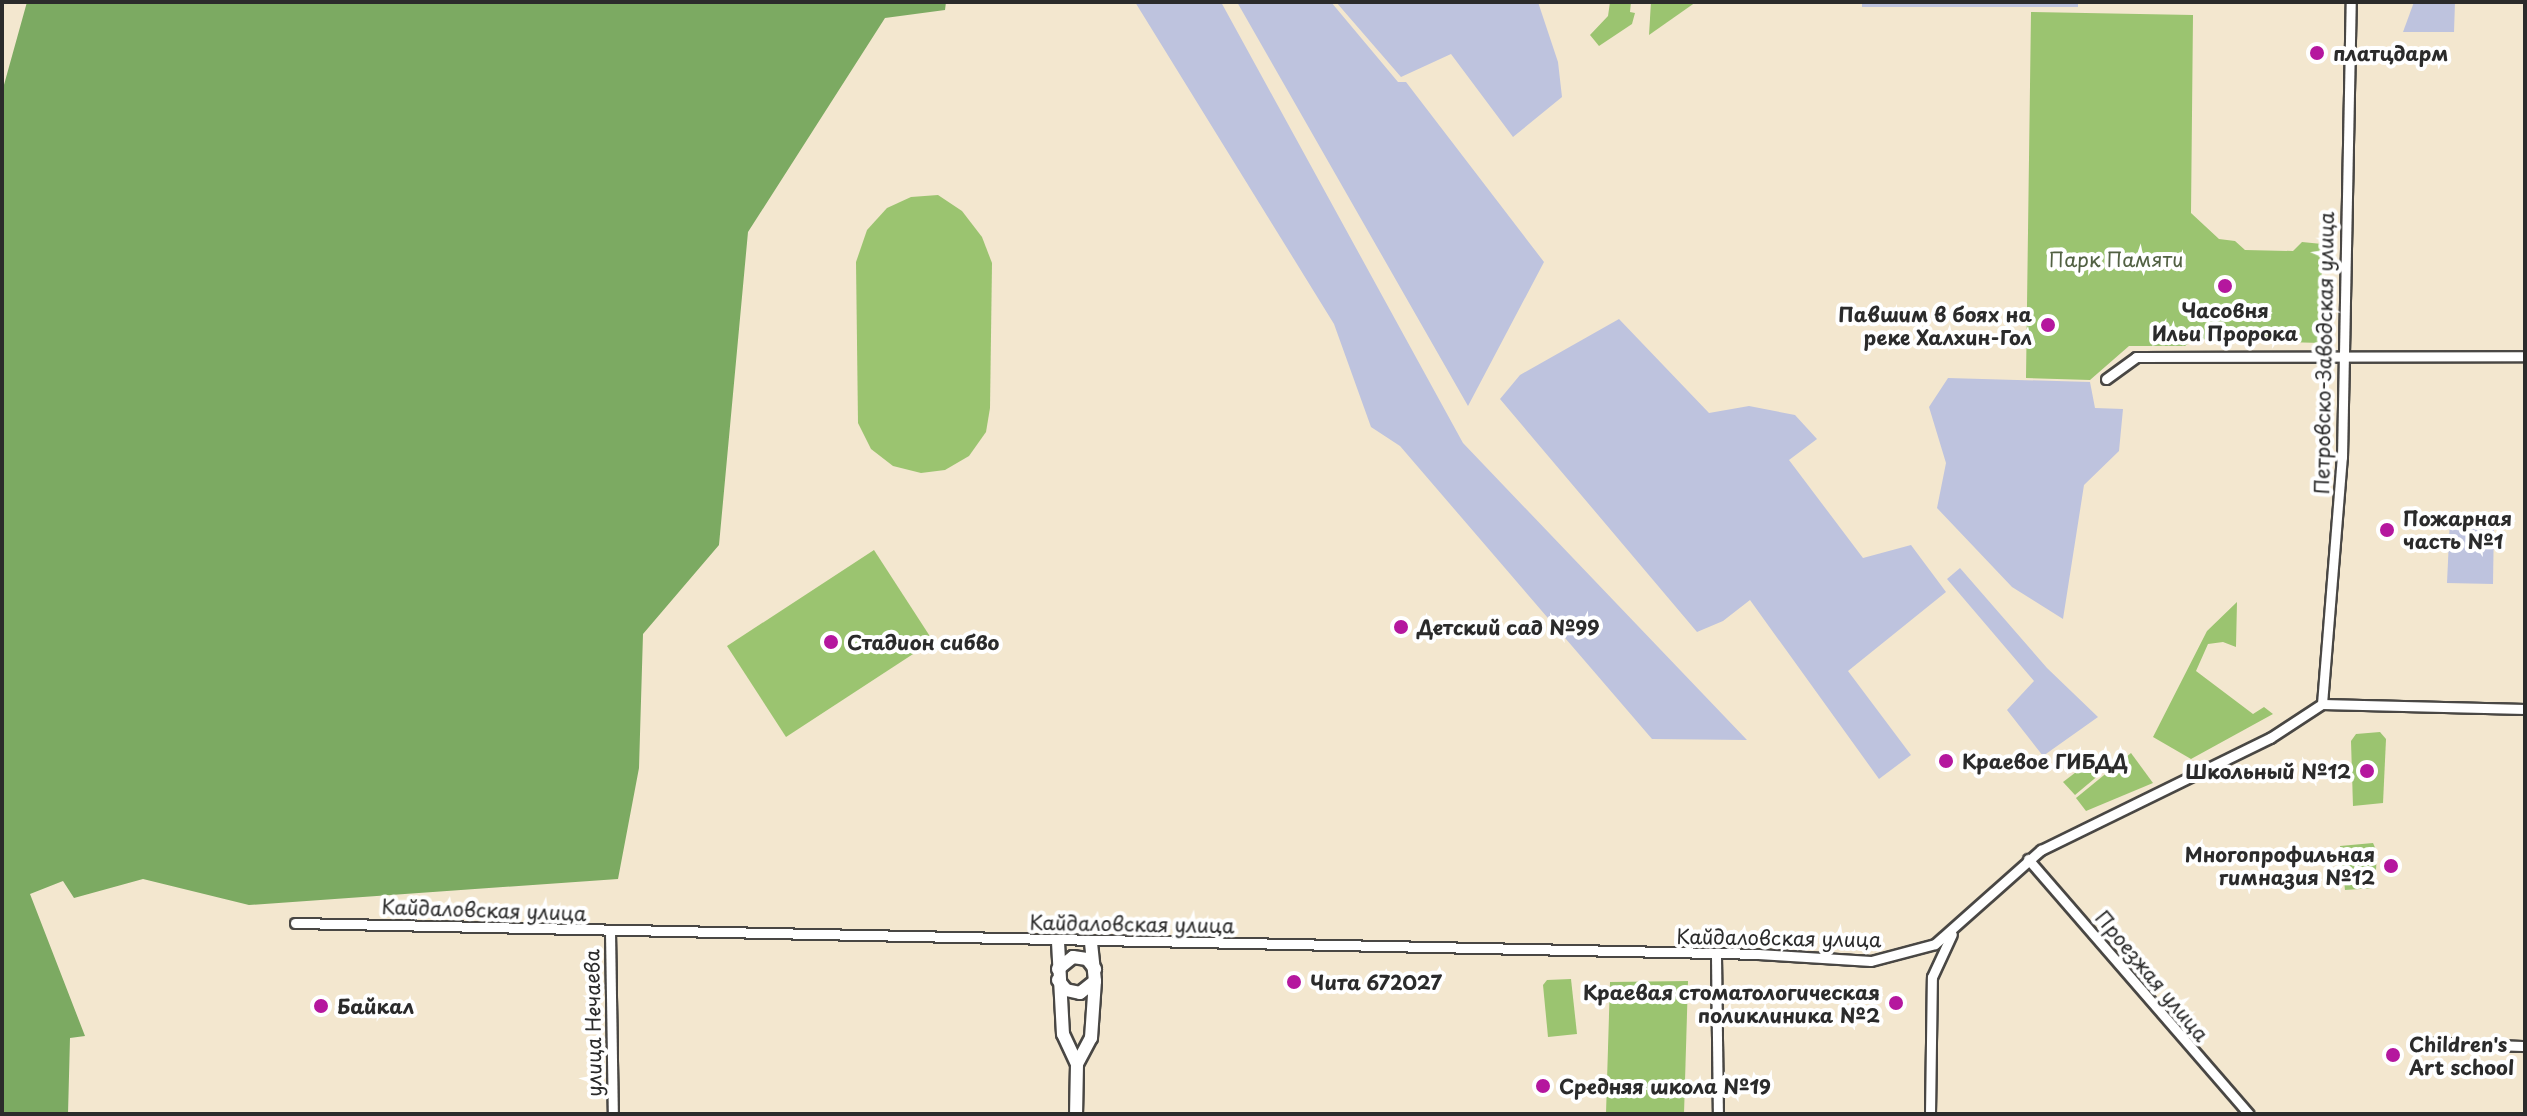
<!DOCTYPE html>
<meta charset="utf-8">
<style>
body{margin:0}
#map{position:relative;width:2527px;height:1116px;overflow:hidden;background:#f3e7cf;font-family:"Playpen Sans",sans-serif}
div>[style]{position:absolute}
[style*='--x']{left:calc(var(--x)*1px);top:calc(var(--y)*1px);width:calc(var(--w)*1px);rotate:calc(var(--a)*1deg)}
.industrial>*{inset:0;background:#bec3de}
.green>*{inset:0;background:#9bc470}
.forest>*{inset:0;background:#7caa62}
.roads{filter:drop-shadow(2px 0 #494744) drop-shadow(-2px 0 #494744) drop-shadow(0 2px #494744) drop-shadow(0 -2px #494744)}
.minor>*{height:9px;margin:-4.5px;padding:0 4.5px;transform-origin:4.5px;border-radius:4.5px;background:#fff}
.tertiary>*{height:12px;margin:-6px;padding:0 6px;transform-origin:6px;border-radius:6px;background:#fff}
.dots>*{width:22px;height:22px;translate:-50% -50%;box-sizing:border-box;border:4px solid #fff;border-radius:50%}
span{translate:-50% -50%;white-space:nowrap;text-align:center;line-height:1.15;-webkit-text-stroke:8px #fff;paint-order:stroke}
.poi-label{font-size:20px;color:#2b2b2b;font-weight:700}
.left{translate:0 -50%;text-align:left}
.right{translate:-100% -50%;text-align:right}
.park-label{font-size:20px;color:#526143}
.street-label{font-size:20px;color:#2b2b2b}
.frame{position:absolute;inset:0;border:4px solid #2b2b2b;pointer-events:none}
</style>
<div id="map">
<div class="industrial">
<i style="clip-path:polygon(1135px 2px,1221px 2px,1463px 443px,1747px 740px,1652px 739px,1400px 446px,1371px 427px,1334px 324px)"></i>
<i style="clip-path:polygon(1237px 2px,1331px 2px,1398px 82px,1406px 82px,1544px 262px,1468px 406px)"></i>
<i style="clip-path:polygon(1336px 2px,1538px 2px,1558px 62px,1562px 97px,1513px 137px,1451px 54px,1401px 77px)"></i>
<i style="clip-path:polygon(1862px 2px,2078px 2px,2078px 7px,1862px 7px)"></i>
<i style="clip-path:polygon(2414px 2px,2455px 2px,2454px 32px,2403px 32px)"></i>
<i style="clip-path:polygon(1619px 319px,1709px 413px,1749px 406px,1795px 415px,1817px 439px,1789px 460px,1863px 558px,1911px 545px,1946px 592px,1848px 671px,1911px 755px,1879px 779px,1750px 600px,1723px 621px,1697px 632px,1500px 399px,1520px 375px)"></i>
<i style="clip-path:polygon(1948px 378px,2090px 382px,2095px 408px,2123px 409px,2119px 451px,2084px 485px,2063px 619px,2012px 587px,1937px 508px,1946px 463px,1929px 407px)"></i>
<i style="clip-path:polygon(2450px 518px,2494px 519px,2493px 584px,2447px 583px)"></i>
<i style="clip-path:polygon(1960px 568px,2047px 668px,2098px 717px,2043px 756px,2007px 710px,2034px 681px,1947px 579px)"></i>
</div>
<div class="green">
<i style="clip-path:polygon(1610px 2px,1631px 2px,1630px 12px,1635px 13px,1632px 24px,1599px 46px,1590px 35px,1608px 16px)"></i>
<i style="clip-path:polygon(1651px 2px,1696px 2px,1649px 35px)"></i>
<i style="clip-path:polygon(2031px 12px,2193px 15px,2191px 213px,2219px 239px,2235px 241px,2245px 250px,2293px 251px,2302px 242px,2322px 244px,2321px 343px,2194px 339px,2185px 346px,2129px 346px,2090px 380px,2026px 378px)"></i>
<i style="clip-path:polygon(938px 195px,962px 211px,982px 237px,992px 263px,990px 408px,986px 432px,969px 456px,945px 470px,921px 473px,893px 466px,871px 449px,858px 423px,856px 262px,867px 230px,887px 208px,911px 197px)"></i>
<i style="clip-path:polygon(874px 550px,933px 641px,786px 737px,727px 646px)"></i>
<i style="clip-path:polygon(2237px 602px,2236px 647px,2223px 642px,2208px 644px,2196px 671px,2253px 714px,2264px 707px,2273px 714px,2191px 759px,2153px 737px,2207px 631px)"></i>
<i style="clip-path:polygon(2380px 732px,2386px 739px,2383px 803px,2353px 806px,2351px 741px,2356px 734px)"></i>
<i style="clip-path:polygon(2131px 753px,2153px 783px,2086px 811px,2076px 798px)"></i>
<i style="clip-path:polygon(2088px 763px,2100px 774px,2075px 795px,2063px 782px)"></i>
<i style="clip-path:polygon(2373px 843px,2377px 852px,2375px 888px,2345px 890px,2340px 846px)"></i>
<i style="clip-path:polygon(1571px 979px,1577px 1034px,1548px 1037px,1543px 985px,1547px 980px)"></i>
<i style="clip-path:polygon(1688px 981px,1684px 1114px,1606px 1114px,1610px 982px)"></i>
</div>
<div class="forest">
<i style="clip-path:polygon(27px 2px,946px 2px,945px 10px,885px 18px,748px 232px,719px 545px,643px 634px,639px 768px,618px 879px,249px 905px,143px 879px,74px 898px,63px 881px,30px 894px,85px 1036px,70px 1038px,68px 1114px,2px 1114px,2px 92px)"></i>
</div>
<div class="roads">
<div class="minor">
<i style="--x:2106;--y:379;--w:37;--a:-36"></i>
<i style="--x:2136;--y:357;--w:389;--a:-0.1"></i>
<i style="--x:2322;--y:704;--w:248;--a:-85.4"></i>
<i style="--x:2342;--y:457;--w:455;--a:-88.9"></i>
<i style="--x:2028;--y:859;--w:337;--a:49.1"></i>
<i style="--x:295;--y:923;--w:1463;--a:1.21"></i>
<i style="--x:1758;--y:954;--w:113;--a:3.5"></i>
<i style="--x:1871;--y:961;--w:66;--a:-14.9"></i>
<i style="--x:1935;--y:944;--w:142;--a:-41.6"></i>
<i style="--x:2041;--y:850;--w:255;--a:-26.1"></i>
<i style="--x:2270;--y:738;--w:62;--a:-33.2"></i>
<i style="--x:2322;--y:704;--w:203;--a:1.4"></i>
<i style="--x:610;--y:932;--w:182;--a:89.1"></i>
<i style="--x:1716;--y:956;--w:158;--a:89.3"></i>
<i style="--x:2433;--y:1043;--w:92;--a:1.9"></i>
<i style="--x:1930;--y:1114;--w:137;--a:-89.2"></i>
<i style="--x:1932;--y:977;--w:47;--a:-65.1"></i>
</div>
<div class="tertiary">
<i style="--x:1058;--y:942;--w:92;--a:86.9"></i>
<i style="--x:1063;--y:1034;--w:33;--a:65"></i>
<i style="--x:1077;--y:1064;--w:50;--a:91.1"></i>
<i style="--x:1058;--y:969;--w:19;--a:-39"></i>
<i style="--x:1073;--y:957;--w:14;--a:8"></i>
<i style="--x:1087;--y:959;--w:13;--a:51"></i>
<i style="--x:1058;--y:980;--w:13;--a:51"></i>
<i style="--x:1066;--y:990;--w:14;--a:12"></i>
<i style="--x:1080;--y:993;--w:19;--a:-39"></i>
<i style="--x:1077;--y:1064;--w:30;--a:-62"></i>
<i style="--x:1091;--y:1038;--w:57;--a:-86"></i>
<i style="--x:1095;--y:981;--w:39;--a:-96"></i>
</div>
</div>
<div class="dots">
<i style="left:2317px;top:53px;background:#b5179e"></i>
<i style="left:2225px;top:286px;background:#b5179e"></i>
<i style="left:2048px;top:325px;background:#b5179e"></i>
<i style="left:2387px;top:530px;background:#b5179e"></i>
<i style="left:1401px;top:627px;background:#b5179e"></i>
<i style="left:831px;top:642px;background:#b5179e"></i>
<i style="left:1946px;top:761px;background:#b5179e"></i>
<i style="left:2367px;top:771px;background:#b5179e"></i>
<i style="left:2391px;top:866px;background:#b5179e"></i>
<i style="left:1294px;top:982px;background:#b5179e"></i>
<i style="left:1896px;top:1003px;background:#b5179e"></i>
<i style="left:321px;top:1006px;background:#b5179e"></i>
<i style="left:2393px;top:1055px;background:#b5179e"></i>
<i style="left:1543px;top:1086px;background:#b5179e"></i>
</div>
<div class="poi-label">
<span class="left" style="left:2333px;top:53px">платцдарм</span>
<span style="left:2225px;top:322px">Часовня<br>Ильи Пророка</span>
<span class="right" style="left:2032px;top:326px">Павшим в боях на<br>реке Халхин-Гол</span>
<span class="left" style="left:2403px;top:530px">Пожарная<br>часть №1</span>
<span class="left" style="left:1417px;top:627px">Детский сад №99</span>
<span class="left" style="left:847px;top:642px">Стадион сибво</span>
<span class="left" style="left:1962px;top:761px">Краевое ГИБДД</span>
<span class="right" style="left:2351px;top:771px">Школьный №12</span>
<span class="right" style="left:2375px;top:866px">Многопрофильная<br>гимназия №12</span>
<span class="left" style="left:1310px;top:982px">Чита 672027</span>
<span class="right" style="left:1880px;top:1004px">Краевая стоматологическая<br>поликлиника №2</span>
<span class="left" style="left:337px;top:1006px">Байкал</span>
<span class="left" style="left:2409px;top:1056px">Children's<br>Art school</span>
<span class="left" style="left:1559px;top:1086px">Средняя школа №19</span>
</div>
<div class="park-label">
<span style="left:2116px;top:259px">Парк Памяти</span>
</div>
<div class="street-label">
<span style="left:2324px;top:353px;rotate:-89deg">Петровско-Заводская улица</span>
<span style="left:484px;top:910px;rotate:2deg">Кайдаловская улица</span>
<span style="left:1132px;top:924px;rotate:1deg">Кайдаловская улица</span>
<span style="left:1779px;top:938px;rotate:1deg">Кайдаловская улица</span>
<span style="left:2152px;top:976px;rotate:50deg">Проезжая улица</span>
<span style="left:593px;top:1023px;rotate:-91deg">улица Нечаева</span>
</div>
<div class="frame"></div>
</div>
